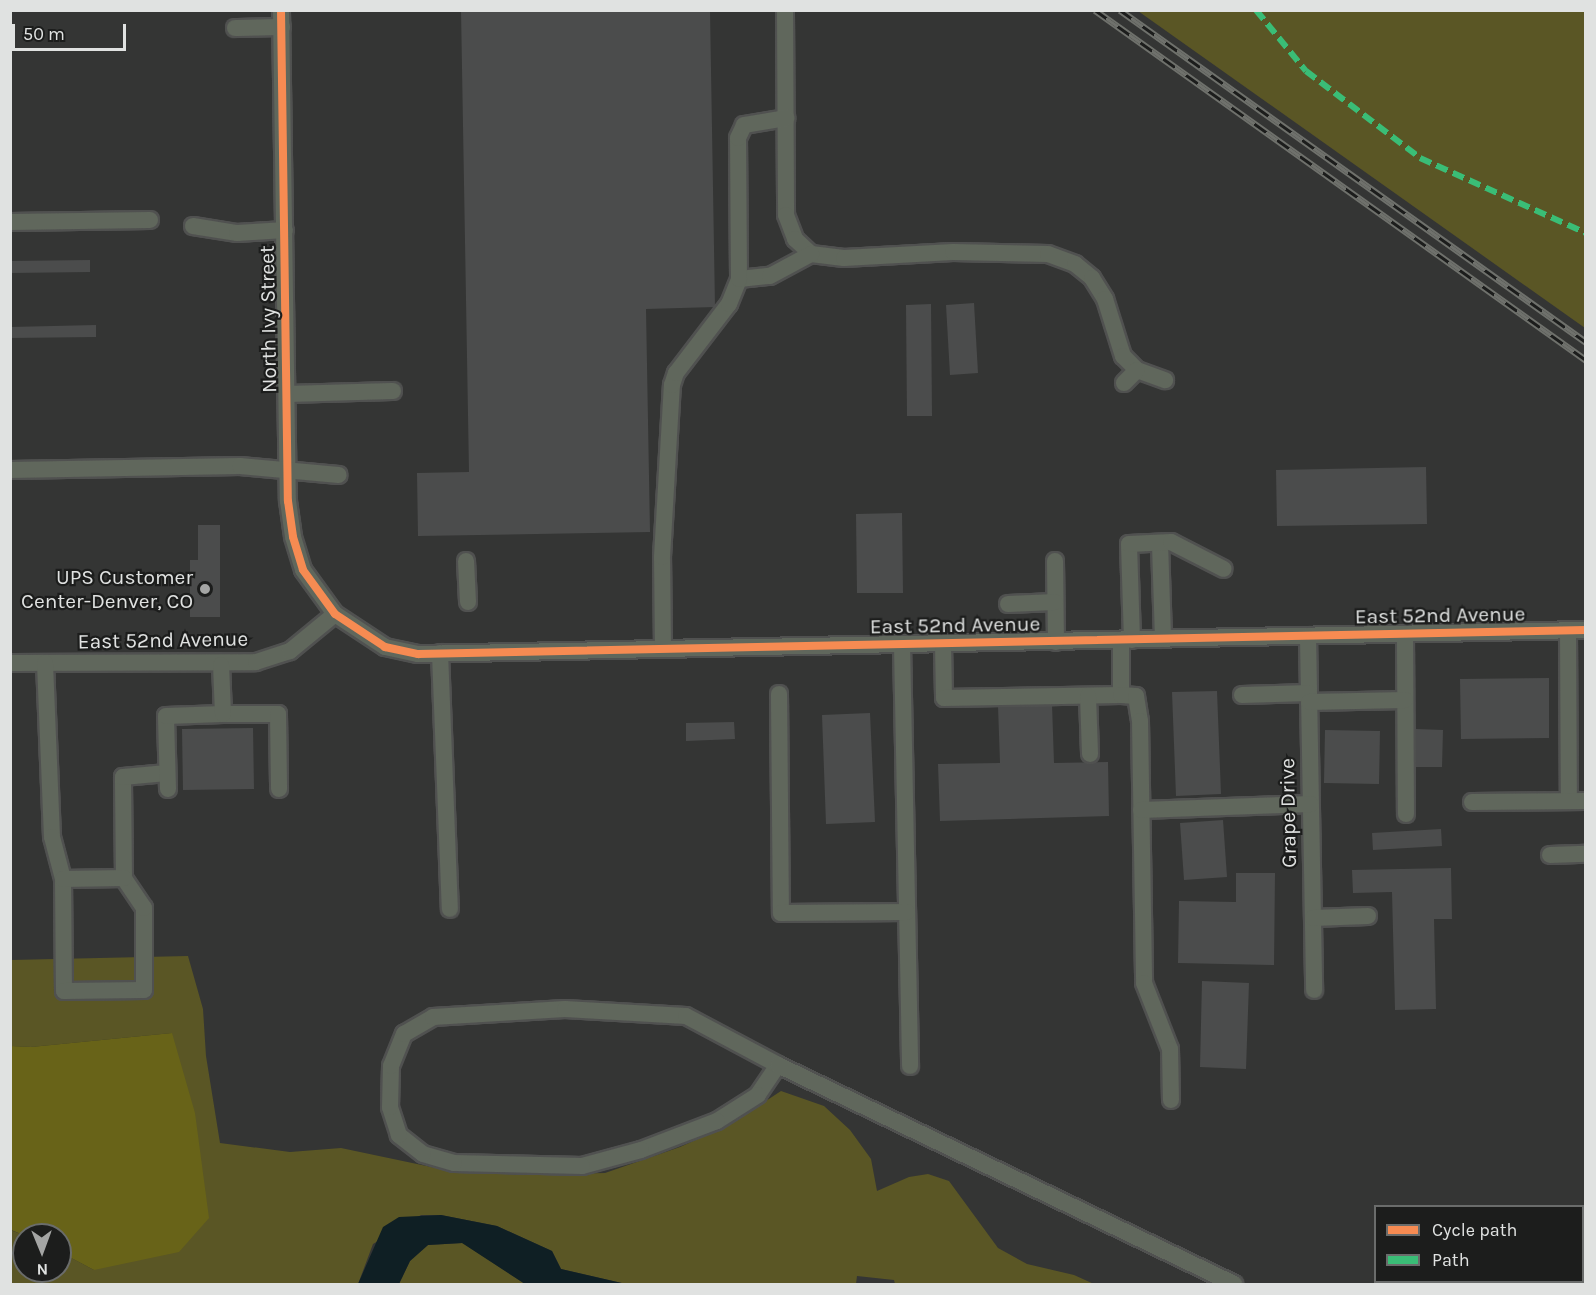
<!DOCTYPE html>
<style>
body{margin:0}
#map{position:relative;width:1596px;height:1295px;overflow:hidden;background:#343534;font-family:Karla,sans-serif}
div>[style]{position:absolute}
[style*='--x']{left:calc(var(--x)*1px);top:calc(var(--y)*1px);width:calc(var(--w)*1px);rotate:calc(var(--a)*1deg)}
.green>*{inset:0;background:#5a5625}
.forest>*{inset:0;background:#686318}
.water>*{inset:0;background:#0f1f24}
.building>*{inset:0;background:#4b4c4c}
.roads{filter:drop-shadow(2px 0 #505150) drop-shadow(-2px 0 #505150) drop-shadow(0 2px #505150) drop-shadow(0 -2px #505150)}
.minor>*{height:16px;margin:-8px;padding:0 8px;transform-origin:8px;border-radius:8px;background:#60675c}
.rail>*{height:7px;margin-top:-3.5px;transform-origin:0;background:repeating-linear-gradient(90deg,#1c1d1c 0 14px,#6f716c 0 28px);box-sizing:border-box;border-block:2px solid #6f716c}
.quiet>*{height:6px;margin-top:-3px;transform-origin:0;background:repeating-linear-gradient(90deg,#3abd76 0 12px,transparent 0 18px)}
.cycleway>*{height:8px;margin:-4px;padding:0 4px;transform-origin:4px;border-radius:4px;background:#f68b52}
.dots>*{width:16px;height:16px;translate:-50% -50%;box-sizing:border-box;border:3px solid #1c1d1c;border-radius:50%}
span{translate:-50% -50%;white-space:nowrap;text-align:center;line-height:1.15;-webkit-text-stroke:4.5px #1c1d1c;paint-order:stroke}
.street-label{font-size:21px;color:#e0e2e1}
.poi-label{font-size:21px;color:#e0e2e1}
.right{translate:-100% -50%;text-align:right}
.frame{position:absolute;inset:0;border:12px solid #e0e2e1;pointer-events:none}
.legend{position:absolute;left:1374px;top:1205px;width:210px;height:78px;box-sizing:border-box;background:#1c1d1c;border:2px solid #6a6c6b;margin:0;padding:8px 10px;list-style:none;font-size:18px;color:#e0e2e1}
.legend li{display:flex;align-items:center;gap:12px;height:30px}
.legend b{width:30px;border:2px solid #6a6c6b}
.north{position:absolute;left:12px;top:1223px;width:60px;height:60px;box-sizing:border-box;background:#1c1d1c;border:2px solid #6a6c6b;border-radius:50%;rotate:179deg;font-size:16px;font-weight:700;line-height:24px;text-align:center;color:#e0e2e1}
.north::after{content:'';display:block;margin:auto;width:21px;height:27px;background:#a4a5a4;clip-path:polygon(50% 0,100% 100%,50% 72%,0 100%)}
.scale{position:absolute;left:12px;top:24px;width:114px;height:27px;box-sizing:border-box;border:3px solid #e0e2e1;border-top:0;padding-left:8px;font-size:18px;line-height:21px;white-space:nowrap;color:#e0e2e1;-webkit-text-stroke:4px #1c1d1c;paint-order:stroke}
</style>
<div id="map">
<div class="green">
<i style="clip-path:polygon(1138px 11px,1585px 11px,1585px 328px)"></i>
<i style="clip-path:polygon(188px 956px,203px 1009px,206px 1056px,220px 1143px,290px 1152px,341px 1148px,436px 1168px,520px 1175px,605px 1173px,680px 1147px,731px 1124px,781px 1091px,824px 1106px,850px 1130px,871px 1159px,877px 1191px,909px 1177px,928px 1174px,949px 1181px,998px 1248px,1027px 1264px,1074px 1275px,1094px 1284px,895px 1284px,894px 1280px,857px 1276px,856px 1284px,626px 1284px,561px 1269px,552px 1251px,497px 1226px,441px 1215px,421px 1215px,373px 1244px,358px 1284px,11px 1284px,10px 1230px,24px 1235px,24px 1271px,60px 1271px,60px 1252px,94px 1270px,172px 1033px,31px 1047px,11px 1046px,11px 960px)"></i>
<i style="clip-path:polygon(463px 1243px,525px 1284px,399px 1284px,410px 1261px,428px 1245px)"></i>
</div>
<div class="forest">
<i style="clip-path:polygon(172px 1033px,195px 1113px,209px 1218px,179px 1252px,94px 1270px,60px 1252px,60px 1235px,24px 1235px,11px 1230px,11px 1046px,31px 1047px)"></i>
</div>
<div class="water">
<i style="clip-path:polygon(441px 1215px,497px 1226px,552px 1251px,561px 1269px,626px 1284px,525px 1284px,462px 1243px,428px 1245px,410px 1261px,399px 1284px,358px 1284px,383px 1227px,399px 1217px)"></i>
</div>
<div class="building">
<i style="clip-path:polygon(461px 10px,710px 10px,715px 307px,646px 309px,650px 532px,418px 536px,417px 473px,469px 472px)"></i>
<i style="clip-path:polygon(90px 260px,90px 272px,10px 273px,10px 261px)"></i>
<i style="clip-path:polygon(974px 303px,978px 373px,950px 375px,946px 305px)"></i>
<i style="clip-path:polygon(931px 304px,932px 416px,907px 416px,906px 305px)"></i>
<i style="clip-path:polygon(96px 325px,96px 337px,10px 338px,10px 327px)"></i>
<i style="clip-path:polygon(1426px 467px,1427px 524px,1277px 526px,1276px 470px)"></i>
<i style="clip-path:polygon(902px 513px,903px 593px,857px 593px,856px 514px)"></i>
<i style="clip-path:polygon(198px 525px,220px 525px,220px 617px,190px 617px,190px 560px,198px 560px)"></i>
<i style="clip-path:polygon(1549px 678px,1549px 738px,1461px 739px,1460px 679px)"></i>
<i style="clip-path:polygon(1217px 691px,1221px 794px,1176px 796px,1172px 692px)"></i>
<i style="clip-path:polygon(1052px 704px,1054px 763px,1108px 762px,1109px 816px,940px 821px,938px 764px,1000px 763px,998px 706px)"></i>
<i style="clip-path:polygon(870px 713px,875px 822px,826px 824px,822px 715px)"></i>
<i style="clip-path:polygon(734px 722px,735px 739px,686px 741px,686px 723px)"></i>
<i style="clip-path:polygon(253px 728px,254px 789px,183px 790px,182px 729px)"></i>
<i style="clip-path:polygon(1416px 729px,1443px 730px,1442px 767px,1415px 767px)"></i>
<i style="clip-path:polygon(1325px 730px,1380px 731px,1379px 784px,1324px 783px)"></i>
<i style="clip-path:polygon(1223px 820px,1227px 877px,1184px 880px,1180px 823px)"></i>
<i style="clip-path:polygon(1441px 829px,1442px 846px,1373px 850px,1372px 833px)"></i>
<i style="clip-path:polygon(1451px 868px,1452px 919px,1434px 919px,1436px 1009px,1395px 1010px,1392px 892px,1353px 893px,1352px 870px)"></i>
<i style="clip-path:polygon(1236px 873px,1275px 873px,1274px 965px,1178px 963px,1179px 901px,1236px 902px)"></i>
<i style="clip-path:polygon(1202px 981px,1249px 983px,1246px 1069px,1200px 1067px)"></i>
</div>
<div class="roads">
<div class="minor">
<i style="--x:281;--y:10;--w:491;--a:89.2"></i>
<i style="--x:288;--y:501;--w:36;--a:82"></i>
<i style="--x:293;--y:537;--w:34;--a:73"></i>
<i style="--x:303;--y:570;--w:54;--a:54"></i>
<i style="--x:335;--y:614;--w:60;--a:33.4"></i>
<i style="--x:385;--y:647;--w:34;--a:12"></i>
<i style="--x:418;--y:654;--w:1168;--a:-1.18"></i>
<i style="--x:785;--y:10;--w:205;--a:89.7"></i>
<i style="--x:786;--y:215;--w:26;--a:69"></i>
<i style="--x:795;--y:239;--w:22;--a:43"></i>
<i style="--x:811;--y:254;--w:33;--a:7"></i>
<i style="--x:844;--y:258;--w:109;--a:-3.2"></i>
<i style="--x:953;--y:252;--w:95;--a:1.2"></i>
<i style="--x:1048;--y:254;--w:29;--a:20"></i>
<i style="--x:1075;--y:264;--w:22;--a:39"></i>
<i style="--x:1092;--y:278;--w:25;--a:58"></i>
<i style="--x:1105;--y:299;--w:60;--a:72.5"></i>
<i style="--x:1123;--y:356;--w:20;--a:45"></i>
<i style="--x:1137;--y:370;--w:30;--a:20"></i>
<i style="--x:235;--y:28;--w:47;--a:-1.2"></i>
<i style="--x:10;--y:222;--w:140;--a:-0.8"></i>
<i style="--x:193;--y:226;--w:45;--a:9"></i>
<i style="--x:237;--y:233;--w:48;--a:-3.6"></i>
<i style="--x:739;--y:279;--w:31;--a:-6"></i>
<i style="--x:770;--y:276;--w:47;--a:-28.2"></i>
<i style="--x:1124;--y:383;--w:18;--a:-45"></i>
<i style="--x:287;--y:394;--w:106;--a:-1.6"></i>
<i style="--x:10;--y:470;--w:230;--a:-1"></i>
<i style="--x:240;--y:466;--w:99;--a:5.2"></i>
<i style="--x:1160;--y:543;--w:96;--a:88.2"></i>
<i style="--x:466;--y:561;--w:41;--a:87.2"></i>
<i style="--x:1055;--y:561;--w:81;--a:89.3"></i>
<i style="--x:1008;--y:604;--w:47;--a:-2.4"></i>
<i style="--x:1568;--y:631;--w:170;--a:89.7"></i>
<i style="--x:1405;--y:634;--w:180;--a:89.7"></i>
<i style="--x:1308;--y:636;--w:354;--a:89"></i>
<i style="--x:1132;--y:640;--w:96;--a:-91.8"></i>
<i style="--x:1129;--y:544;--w:42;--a:-2.7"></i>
<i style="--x:1171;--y:542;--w:59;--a:27"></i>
<i style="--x:902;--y:644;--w:422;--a:88.9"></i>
<i style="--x:943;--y:644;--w:54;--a:88.9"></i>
<i style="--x:944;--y:698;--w:177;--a:-1"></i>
<i style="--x:1121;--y:695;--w:55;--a:-90"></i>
<i style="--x:663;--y:649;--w:92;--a:-90.6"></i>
<i style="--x:662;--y:557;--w:172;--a:-86.7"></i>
<i style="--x:672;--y:385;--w:13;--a:-72"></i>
<i style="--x:676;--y:373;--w:87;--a:-52.5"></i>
<i style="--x:729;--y:304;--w:27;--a:-68"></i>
<i style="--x:739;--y:279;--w:141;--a:-90.4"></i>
<i style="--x:738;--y:138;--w:14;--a:-65"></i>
<i style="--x:744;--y:125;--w:43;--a:-9.5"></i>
<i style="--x:440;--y:653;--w:256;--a:87.8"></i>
<i style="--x:10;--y:663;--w:246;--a:-0.2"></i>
<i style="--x:256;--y:662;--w:36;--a:-18"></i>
<i style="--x:290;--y:651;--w:58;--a:-39.4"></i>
<i style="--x:45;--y:663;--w:174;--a:87.7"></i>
<i style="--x:52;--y:837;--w:43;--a:75.3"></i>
<i style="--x:63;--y:879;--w:112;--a:89.5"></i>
<i style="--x:64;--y:991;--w:80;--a:-0.7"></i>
<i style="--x:144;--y:990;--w:82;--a:-90"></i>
<i style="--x:144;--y:908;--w:36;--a:-124"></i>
<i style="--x:124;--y:878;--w:101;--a:-90.6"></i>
<i style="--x:123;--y:777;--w:44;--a:-5.2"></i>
<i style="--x:779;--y:694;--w:219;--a:89.5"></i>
<i style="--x:781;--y:913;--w:126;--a:-0.5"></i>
<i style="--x:1121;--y:695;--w:15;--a:4"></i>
<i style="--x:1136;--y:696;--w:25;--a:81"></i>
<i style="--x:1140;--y:721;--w:262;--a:89.1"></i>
<i style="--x:1144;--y:983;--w:71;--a:68.5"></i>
<i style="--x:1170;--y:1049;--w:51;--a:88.9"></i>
<i style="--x:1242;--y:695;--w:67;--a:-1.7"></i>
<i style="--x:1088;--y:696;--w:58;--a:88"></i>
<i style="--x:1309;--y:702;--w:96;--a:-1.2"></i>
<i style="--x:223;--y:714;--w:55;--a:0"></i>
<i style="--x:278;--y:714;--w:75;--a:89.2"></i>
<i style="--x:168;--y:789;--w:73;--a:-91.6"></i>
<i style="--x:166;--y:716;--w:57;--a:-2"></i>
<i style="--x:223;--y:714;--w:49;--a:-92.3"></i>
<i style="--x:1472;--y:802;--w:114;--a:-0.5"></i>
<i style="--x:1141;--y:810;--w:170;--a:-2"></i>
<i style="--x:1550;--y:855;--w:36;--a:-2"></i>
<i style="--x:63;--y:879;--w:61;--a:-0.9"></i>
<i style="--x:1313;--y:918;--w:55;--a:-2.1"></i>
<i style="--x:778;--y:1065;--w:36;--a:124"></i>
<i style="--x:758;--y:1095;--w:49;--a:147.6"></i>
<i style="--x:717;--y:1121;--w:81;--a:159.1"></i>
<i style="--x:641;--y:1150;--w:61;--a:164.8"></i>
<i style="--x:582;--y:1166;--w:128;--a:-178.7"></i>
<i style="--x:454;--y:1163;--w:32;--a:-164"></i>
<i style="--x:423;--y:1154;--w:31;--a:-142"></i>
<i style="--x:399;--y:1135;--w:29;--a:-108"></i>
<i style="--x:390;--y:1107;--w:41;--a:-88.6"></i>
<i style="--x:391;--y:1066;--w:35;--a:-68"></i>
<i style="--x:404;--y:1034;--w:34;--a:-30"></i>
<i style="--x:433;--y:1017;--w:132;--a:-3.5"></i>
<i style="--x:565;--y:1009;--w:121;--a:3.3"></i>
<i style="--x:686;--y:1016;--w:104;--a:28"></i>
<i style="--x:778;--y:1065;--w:506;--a:25.65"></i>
</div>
</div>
<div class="rail">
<i style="--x:1095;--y:10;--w:603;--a:35.48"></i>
<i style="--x:1120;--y:10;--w:572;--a:35.47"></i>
</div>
<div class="quiet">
<i style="--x:1256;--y:10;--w:79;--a:50.7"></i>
<i style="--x:1306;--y:71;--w:143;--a:37.3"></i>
<i style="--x:1420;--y:158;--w:182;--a:24.3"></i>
</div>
<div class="cycleway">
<i style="--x:281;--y:10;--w:491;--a:89.2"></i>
<i style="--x:288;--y:501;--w:36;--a:82"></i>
<i style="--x:293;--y:537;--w:34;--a:73"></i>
<i style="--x:303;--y:570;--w:54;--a:54"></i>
<i style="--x:335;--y:614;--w:60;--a:33.4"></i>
<i style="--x:385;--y:647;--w:34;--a:12"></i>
<i style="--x:418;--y:654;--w:1168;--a:-1.18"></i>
</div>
<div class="dots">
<i style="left:205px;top:589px;background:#a4a5a4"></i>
</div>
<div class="street-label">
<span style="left:268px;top:319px;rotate:-91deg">North Ivy Street</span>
<span style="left:1440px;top:615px;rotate:-1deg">East 52nd Avenue</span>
<span style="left:955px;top:625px;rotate:-1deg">East 52nd Avenue</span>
<span style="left:163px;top:640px;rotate:-1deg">East 52nd Avenue</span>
<span style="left:1288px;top:813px;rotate:-91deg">Grape Drive</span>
</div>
<div class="poi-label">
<span class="right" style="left:193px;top:589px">UPS Customer<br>Center-Denver, CO</span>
</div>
<div class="frame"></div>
<ul class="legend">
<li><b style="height:8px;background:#f68b52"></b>Cycle path</li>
<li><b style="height:8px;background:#3abd76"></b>Path</li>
</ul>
<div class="north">N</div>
<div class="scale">50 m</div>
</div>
